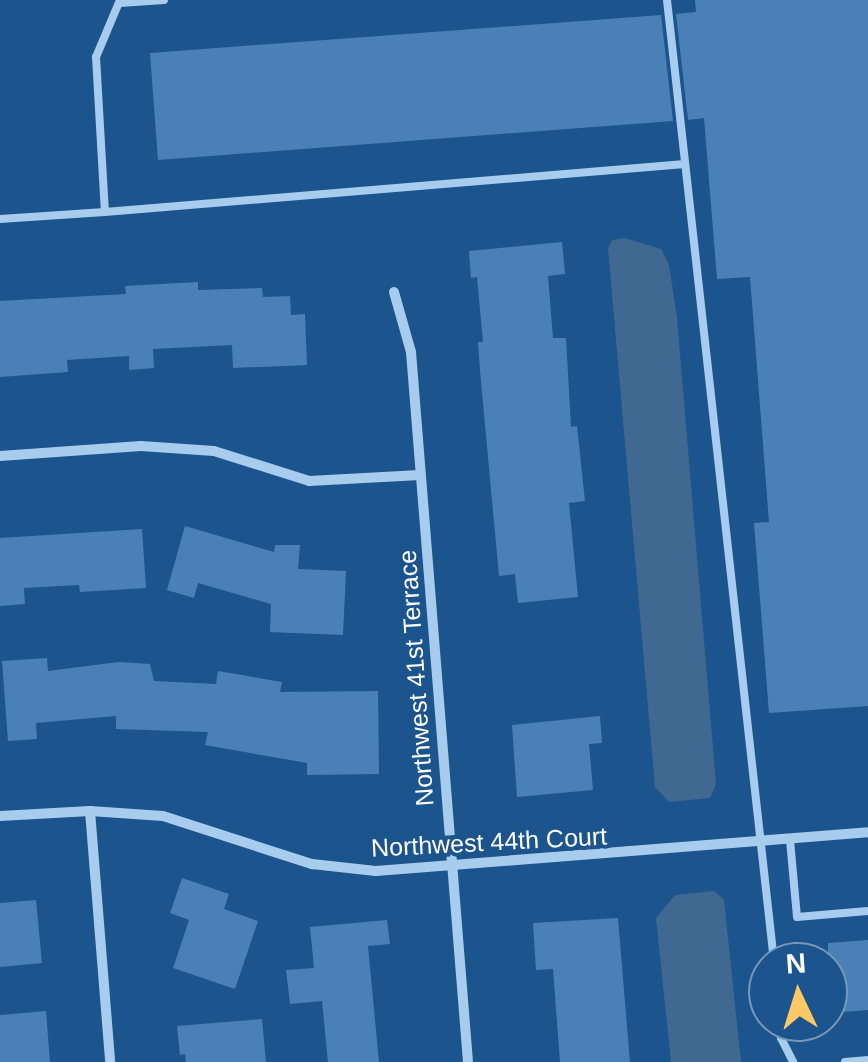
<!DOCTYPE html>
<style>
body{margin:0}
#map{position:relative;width:868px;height:1062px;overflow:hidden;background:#1c548d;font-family:Helvetica,sans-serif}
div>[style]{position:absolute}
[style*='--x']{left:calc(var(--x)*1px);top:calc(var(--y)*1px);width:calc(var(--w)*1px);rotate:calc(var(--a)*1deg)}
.water>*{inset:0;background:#406991}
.building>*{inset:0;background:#4981b7}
.lane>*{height:8px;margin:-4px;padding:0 4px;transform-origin:4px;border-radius:4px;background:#a8cced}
.street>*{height:10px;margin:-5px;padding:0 5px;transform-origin:5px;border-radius:5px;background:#a8cced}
span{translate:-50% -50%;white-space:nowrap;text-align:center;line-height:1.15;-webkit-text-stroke:8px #1c548d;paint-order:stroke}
.street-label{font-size:25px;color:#fff}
.north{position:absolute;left:748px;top:942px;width:100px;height:100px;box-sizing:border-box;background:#1c548d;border:2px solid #7798bb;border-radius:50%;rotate:356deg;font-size:28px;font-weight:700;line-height:40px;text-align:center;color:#fff}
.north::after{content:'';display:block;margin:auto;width:35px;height:45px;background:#fec866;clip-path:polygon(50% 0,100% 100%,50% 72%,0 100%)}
</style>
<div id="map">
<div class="water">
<i style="clip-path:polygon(625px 238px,661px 249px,669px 265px,677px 318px,716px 784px,710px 798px,669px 802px,655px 787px,608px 248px,612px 240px)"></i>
<i style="clip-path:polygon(714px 891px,724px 900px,741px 1062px,671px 1062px,656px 918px,675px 895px)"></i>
</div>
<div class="building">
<i style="clip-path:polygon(695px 0,868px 0,868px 706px,769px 713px,754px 523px,769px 522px,750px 277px,717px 279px,704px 118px,688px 120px,676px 14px,696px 12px)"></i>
<i style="clip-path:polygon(661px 15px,673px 121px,158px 160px,150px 53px)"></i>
<i style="clip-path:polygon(562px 242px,565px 274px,548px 276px,553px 338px,566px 338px,571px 427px,577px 426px,585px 501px,569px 503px,578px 597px,518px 603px,515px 574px,499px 576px,480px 371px,478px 342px,483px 342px,477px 277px,471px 278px,469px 251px)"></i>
<i style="clip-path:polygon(198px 282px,198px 290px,262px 288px,263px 297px,290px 296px,291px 315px,305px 314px,307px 365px,233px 368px,232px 345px,153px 349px,154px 368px,129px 370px,129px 356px,67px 360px,68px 372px,0 377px,0 301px,126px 294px,125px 286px)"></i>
<i style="clip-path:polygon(185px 526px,274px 552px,275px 545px,300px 545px,298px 569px,346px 571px,343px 635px,270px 632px,271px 604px,198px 583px,194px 598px,167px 590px)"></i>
<i style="clip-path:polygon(142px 529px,146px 588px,80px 592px,79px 585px,24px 588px,25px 604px,0 606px,0 538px)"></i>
<i style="clip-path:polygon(47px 658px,48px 671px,119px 662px,150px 664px,154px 681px,216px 684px,218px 671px,282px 682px,280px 692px,378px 691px,379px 774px,307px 775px,307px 763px,205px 745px,208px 732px,116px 729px,116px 716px,36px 723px,37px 739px,8px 741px,2px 661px)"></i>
<i style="clip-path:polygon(600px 716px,602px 743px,589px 744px,593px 790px,517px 797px,512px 725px)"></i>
<i style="clip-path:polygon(182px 878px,229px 894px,224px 909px,258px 921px,235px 989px,173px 968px,189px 920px,170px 913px)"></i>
<i style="clip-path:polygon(36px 900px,42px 963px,0 967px,0 903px)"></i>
<i style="clip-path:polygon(618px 918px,630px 1062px,560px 1062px,553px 969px,536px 970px,533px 923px)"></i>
<i style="clip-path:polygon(387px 920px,390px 944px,368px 946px,379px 1062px,328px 1062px,322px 1001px,290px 1004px,286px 970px,314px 968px,310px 927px)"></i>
<i style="clip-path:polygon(868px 940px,868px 1010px,828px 1013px,828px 943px)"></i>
<i style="clip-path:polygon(46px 1011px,50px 1062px,0 1062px,0 1015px)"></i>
<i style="clip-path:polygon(262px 1019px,266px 1062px,186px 1062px,185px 1054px,180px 1055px,177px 1026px)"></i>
</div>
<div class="lane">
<i style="--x:120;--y:0;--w:62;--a:112.8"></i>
<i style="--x:96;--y:57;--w:155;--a:86.7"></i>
<i style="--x:105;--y:212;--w:582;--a:-4.73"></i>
<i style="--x:667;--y:0;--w:968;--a:83.65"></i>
<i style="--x:120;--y:3;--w:44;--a:-3.9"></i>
<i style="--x:0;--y:219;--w:105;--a:-3.8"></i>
<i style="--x:790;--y:840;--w:77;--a:84.8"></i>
<i style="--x:797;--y:917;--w:71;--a:-4.8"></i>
<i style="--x:780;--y:1022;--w:16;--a:86"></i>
<i style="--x:781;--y:1038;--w:27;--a:63"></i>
<i style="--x:845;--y:1062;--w:23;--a:-5"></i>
</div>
<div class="street">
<i style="--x:394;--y:292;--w:62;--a:74.2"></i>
<i style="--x:411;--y:352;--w:712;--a:85.41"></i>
<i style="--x:0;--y:456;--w:141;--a:-4.1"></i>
<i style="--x:141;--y:446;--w:73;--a:3.9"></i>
<i style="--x:214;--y:451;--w:100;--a:17.5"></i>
<i style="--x:309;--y:481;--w:111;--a:-3.1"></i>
<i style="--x:90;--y:811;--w:252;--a:85.4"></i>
<i style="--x:0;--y:816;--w:90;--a:-3.2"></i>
<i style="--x:90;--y:811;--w:73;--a:3.9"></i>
<i style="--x:163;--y:816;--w:157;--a:17.9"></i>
<i style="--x:312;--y:864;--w:64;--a:6.2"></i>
<i style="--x:376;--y:871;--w:494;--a:-4.5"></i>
</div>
<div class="street-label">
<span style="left:416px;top:678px;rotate:-94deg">Northwest 41st Terrace</span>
<span style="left:489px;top:842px;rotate:-3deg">Northwest 44th Court</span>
</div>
<div class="north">N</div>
</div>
